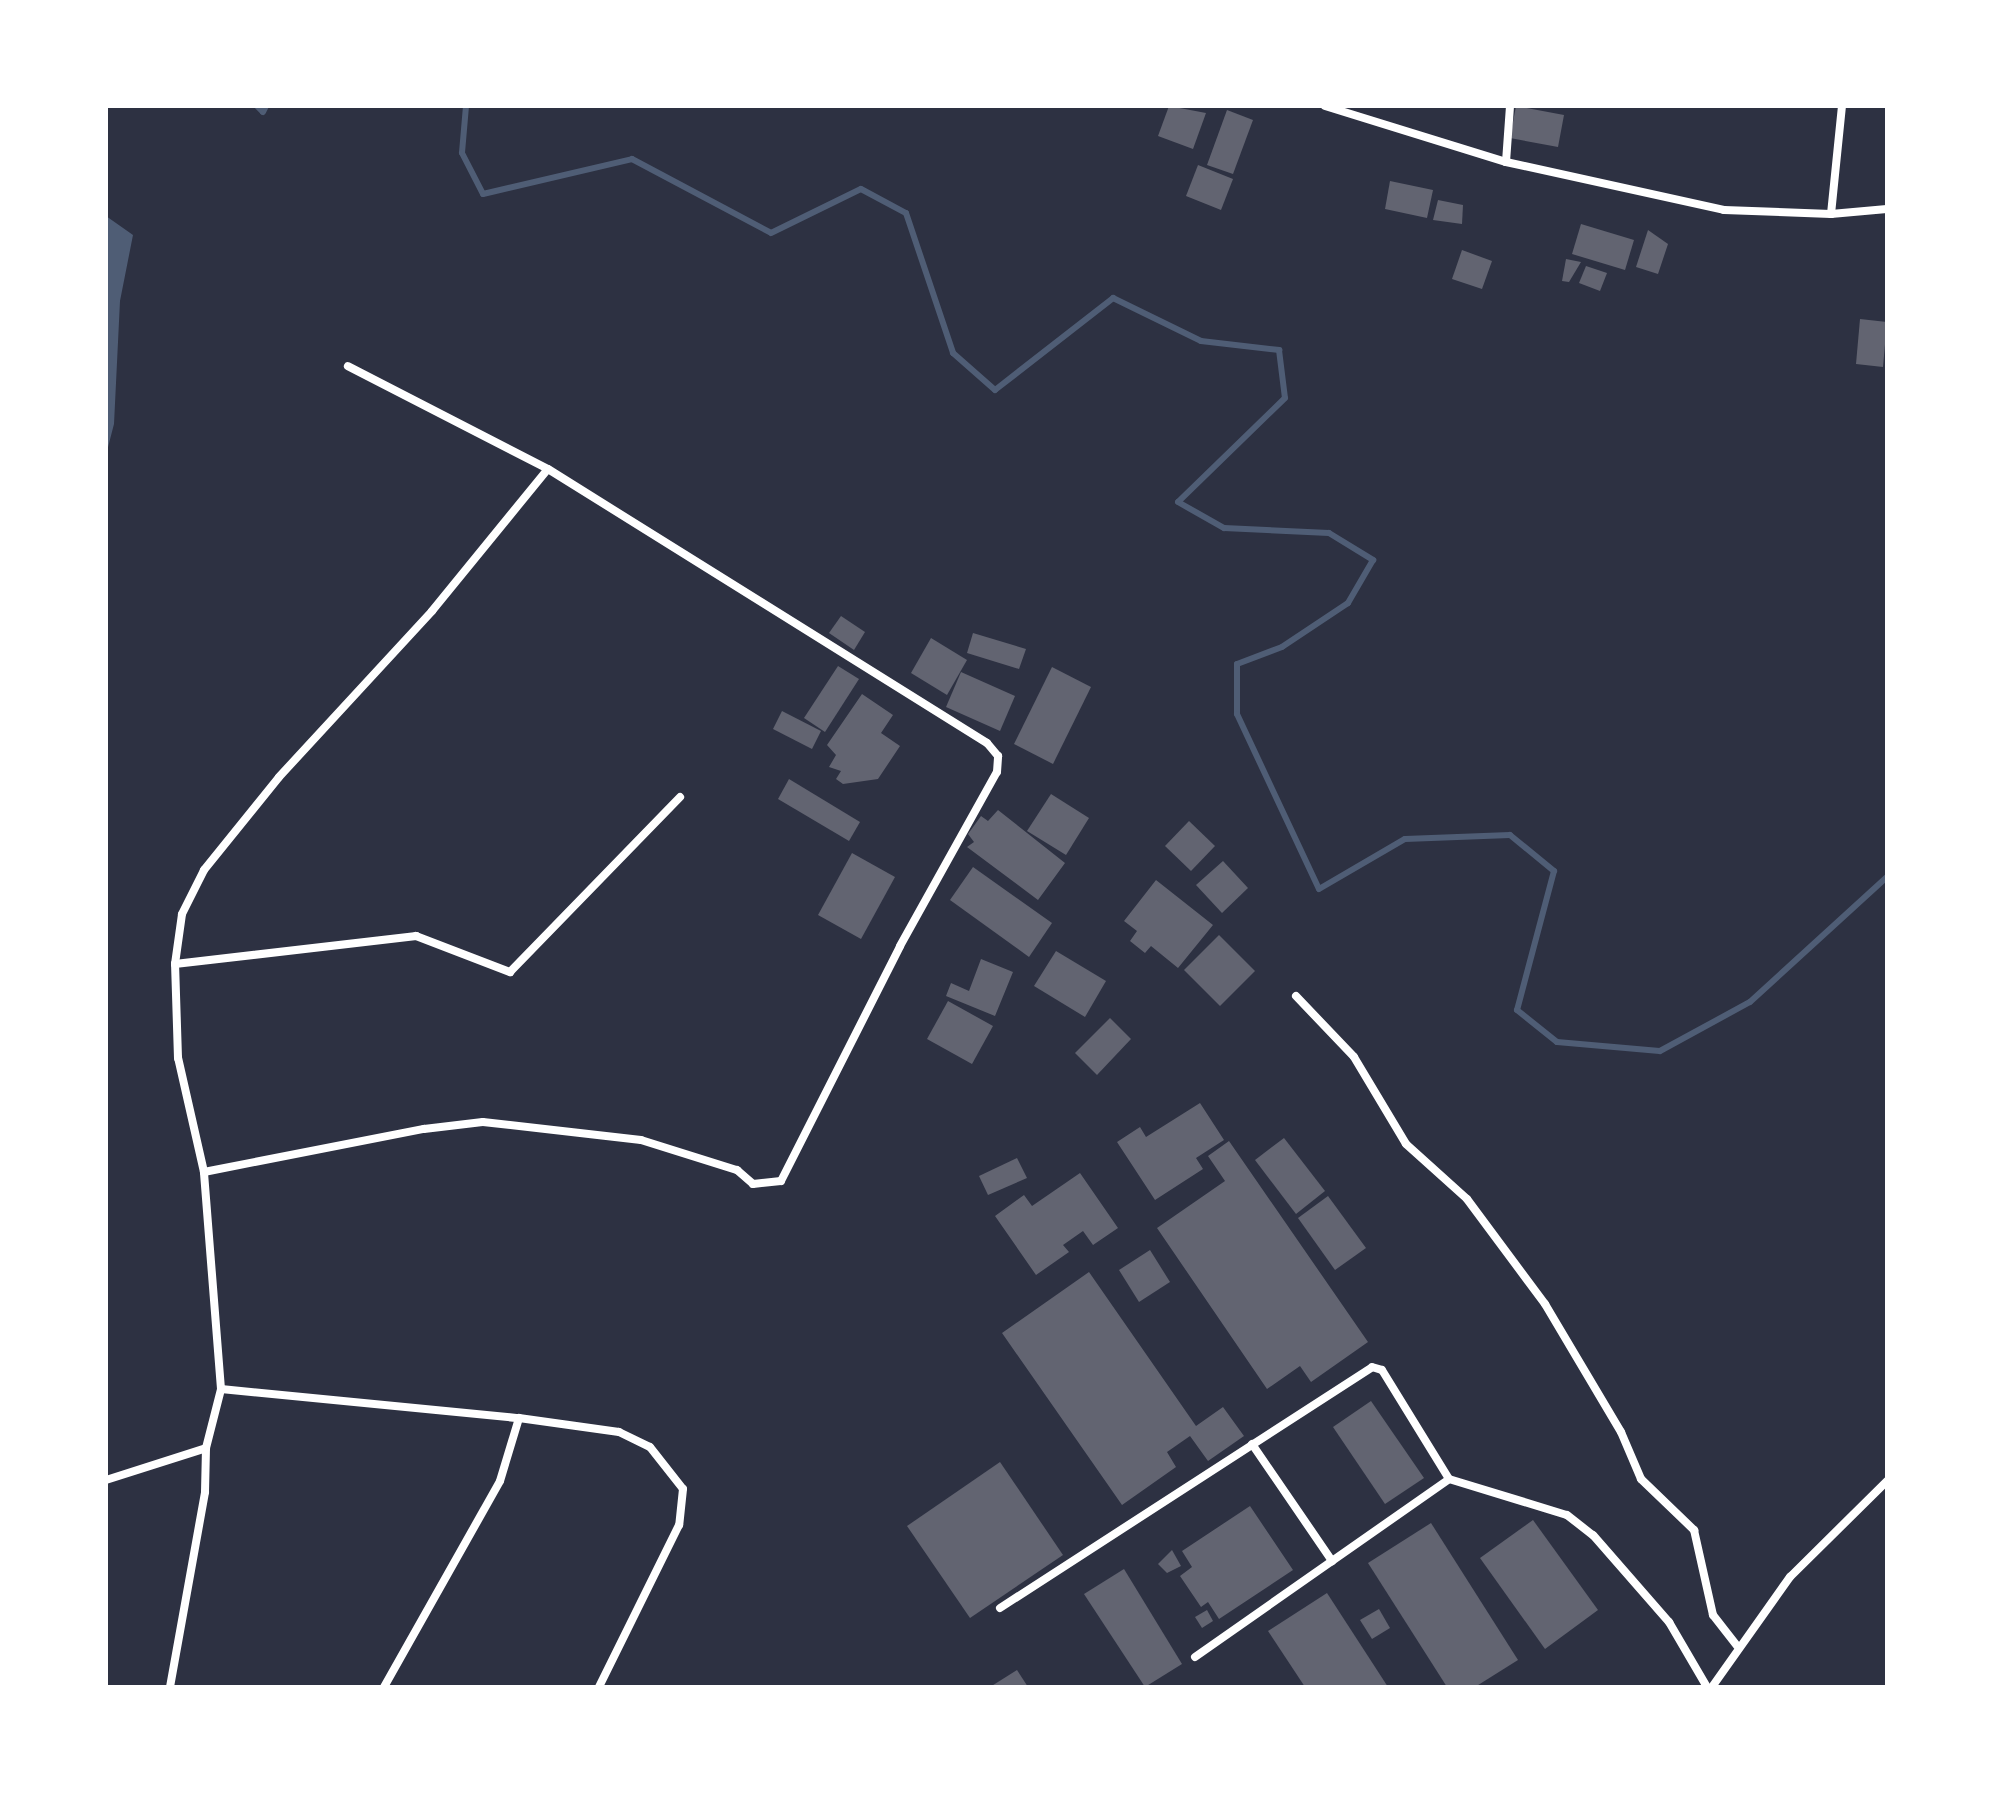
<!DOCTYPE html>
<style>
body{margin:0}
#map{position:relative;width:1993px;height:1793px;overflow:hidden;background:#2d3142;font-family:"PT Sans Narrow",sans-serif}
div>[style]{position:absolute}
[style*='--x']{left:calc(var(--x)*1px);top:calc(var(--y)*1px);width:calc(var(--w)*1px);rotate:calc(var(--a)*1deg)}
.water>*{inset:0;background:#4f5d75}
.stream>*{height:6px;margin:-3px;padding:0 3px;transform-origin:3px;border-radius:3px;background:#4f5d75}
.building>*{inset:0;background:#626471}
.minor>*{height:8px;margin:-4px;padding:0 4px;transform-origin:4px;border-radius:4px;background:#fff}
span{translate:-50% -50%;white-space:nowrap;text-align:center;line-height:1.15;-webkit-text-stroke:7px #fff;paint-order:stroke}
.frame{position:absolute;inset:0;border:108px solid #fff;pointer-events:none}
</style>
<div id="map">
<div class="water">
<i style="clip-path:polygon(106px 216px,133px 235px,120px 301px,114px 424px,106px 455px)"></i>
</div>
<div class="stream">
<i style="--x:257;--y:106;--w:8;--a:45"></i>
<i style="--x:263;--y:112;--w:7;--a:-63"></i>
<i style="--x:466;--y:106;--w:47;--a:94.9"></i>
<i style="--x:462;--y:153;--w:46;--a:62.9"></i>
<i style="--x:483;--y:194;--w:153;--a:-13.2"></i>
<i style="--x:632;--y:159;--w:157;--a:28"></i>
<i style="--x:771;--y:233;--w:100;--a:-26.1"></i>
<i style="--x:861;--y:189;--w:51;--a:28.1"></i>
<i style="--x:906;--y:213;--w:148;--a:71.4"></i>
<i style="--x:953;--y:353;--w:56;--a:41.4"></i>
<i style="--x:995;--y:390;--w:150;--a:-37.9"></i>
<i style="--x:1113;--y:298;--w:98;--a:26"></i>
<i style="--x:1201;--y:341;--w:79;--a:6.6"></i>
<i style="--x:1279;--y:350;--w:48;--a:82.9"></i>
<i style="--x:1285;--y:398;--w:149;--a:135.8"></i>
<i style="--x:1178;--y:502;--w:53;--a:29.5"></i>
<i style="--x:1224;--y:528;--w:105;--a:2.7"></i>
<i style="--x:1329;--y:533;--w:52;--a:31.5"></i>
<i style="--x:1373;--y:560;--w:50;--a:120.2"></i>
<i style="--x:1348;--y:603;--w:79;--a:146.3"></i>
<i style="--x:1282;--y:647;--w:48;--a:159.3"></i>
<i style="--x:1237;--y:664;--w:50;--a:90"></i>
<i style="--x:1237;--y:714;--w:193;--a:64.9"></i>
<i style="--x:1319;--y:889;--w:99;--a:-30.2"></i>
<i style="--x:1405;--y:839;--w:105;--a:-2.2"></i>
<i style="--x:1510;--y:835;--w:57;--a:39.3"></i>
<i style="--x:1554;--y:871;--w:144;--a:104.9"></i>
<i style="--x:1517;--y:1010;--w:51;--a:38.7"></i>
<i style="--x:1557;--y:1042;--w:103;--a:5"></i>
<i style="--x:1660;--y:1051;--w:102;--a:-28.6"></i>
<i style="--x:1750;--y:1002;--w:185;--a:-42.4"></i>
</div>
<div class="building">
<i style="clip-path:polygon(1169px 106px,1206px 113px,1193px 149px,1158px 136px)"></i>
<i style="clip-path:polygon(1516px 106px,1564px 115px,1558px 147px,1510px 138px)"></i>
<i style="clip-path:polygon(1227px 110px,1253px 120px,1233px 174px,1207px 165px)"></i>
<i style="clip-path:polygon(1198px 165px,1233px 179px,1221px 210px,1186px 196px)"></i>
<i style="clip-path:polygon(1390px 181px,1433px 190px,1427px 218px,1385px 209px)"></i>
<i style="clip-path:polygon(1438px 200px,1463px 205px,1462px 224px,1433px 220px)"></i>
<i style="clip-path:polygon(1581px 224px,1634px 240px,1625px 270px,1572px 254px)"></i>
<i style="clip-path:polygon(1648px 230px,1668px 244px,1658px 274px,1636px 267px)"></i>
<i style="clip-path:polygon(1462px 250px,1492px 261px,1482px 289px,1452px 279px)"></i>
<i style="clip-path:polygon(1566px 259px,1581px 262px,1569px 282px,1562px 281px)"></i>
<i style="clip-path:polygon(1586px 266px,1607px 273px,1600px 291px,1579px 283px)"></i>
<i style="clip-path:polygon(1860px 319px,1887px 322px,1883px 367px,1856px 364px)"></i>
<i style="clip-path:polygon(841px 616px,865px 632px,854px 650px,829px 633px)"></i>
<i style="clip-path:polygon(973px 633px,1026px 649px,1019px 669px,967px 653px)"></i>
<i style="clip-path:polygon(931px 638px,967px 660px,947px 695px,911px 673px)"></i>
<i style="clip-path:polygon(838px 666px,859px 679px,825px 732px,804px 718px)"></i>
<i style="clip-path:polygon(1052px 667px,1091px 687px,1053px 764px,1014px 744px)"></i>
<i style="clip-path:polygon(961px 672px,1015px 696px,1000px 731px,946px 707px)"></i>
<i style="clip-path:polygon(862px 694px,893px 715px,881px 733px,900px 746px,878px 779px,843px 784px,836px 779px,841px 771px,829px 767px,836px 755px,827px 745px)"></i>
<i style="clip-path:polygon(782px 711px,821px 731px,812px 749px,773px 729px)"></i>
<i style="clip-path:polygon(789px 779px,860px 822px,849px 841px,778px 799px)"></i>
<i style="clip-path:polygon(1051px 794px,1089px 818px,1066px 855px,1027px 831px)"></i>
<i style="clip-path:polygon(998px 810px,1065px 863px,1038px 900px,967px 847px,974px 842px,968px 834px,981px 816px,988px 821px)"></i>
<i style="clip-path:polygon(1189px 821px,1215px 846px,1191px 871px,1165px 846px)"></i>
<i style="clip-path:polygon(852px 853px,895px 877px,861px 939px,818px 915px)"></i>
<i style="clip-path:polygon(1223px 861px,1248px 888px,1222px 913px,1196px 885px)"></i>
<i style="clip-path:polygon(973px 867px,1052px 923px,1029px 957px,950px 900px)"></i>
<i style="clip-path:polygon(1156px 880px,1213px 925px,1178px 968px,1151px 946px,1145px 953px,1130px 941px,1137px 931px,1124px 921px)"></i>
<i style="clip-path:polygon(1219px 935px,1255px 971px,1220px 1006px,1184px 970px)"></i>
<i style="clip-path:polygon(1056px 951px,1106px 981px,1085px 1017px,1034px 986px)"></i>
<i style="clip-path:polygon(981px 959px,1013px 972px,995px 1016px,946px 996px,951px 983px,969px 991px)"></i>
<i style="clip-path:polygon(948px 1001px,993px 1026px,972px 1064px,927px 1039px)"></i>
<i style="clip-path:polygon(1110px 1018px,1131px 1039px,1097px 1075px,1075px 1053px)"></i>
<i style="clip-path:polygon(1200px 1103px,1224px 1140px,1196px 1158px,1203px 1169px,1155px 1200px,1117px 1142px,1140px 1127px,1146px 1137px)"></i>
<i style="clip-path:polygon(1284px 1138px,1325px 1191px,1296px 1214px,1255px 1160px)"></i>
<i style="clip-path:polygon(1229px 1141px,1368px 1342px,1311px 1382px,1300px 1366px,1267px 1389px,1157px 1228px,1225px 1181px,1208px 1156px)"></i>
<i style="clip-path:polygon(1017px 1158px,1027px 1178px,988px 1195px,979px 1176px)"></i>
<i style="clip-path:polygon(1080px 1173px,1118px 1228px,1093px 1245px,1083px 1231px,1063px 1245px,1069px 1252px,1036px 1275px,995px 1216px,1024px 1195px,1032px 1206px)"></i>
<i style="clip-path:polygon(1328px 1196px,1366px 1248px,1335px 1270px,1298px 1218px)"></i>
<i style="clip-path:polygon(1150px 1250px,1170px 1282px,1139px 1302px,1119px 1270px)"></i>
<i style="clip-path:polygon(1089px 1272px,1196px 1426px,1223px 1407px,1244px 1436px,1208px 1461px,1190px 1436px,1167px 1452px,1176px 1467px,1122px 1505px,1002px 1333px)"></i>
<i style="clip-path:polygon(1371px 1401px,1424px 1478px,1385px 1504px,1333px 1427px)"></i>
<i style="clip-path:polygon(1000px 1462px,1063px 1555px,970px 1618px,907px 1526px)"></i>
<i style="clip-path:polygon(1250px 1506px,1293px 1570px,1219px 1619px,1208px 1602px,1201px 1607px,1180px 1576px,1192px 1567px,1182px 1551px)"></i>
<i style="clip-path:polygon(1533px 1520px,1598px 1610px,1545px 1649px,1480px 1558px)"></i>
<i style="clip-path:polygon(1431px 1523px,1518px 1660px,1475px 1687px,1447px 1687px,1368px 1563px)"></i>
<i style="clip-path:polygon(1172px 1550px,1181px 1566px,1167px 1573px,1158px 1564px)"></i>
<i style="clip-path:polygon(1124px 1569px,1182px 1664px,1145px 1687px,1084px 1594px)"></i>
<i style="clip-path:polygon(1327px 1593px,1388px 1687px,1305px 1687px,1268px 1631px)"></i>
<i style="clip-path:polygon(1379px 1609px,1390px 1628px,1372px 1639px,1360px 1620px)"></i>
<i style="clip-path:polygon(1207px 1610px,1213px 1621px,1202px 1628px,1195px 1617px)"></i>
<i style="clip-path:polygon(1017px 1670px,1028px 1687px,990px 1687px)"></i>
</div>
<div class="minor">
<i style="--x:1325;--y:106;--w:189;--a:17.2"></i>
<i style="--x:1506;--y:162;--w:223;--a:12.4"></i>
<i style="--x:1724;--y:210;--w:107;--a:2.1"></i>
<i style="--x:1831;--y:214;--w:56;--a:-5.1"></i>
<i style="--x:1506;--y:162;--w:56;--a:-85.9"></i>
<i style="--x:1831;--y:214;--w:109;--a:-84.2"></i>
<i style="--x:175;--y:964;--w:243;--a:-6.6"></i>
<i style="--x:416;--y:936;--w:101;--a:21"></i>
<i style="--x:510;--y:972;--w:244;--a:-45.8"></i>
<i style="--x:1296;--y:996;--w:84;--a:46.4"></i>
<i style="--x:1354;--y:1057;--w:101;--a:59.1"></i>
<i style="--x:1406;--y:1144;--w:82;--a:42"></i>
<i style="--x:1467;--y:1199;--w:131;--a:53.4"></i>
<i style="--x:1545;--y:1304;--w:149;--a:59.3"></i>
<i style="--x:1621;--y:1432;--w:51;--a:66.9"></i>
<i style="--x:1641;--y:1479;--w:74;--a:43.9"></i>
<i style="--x:1694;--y:1530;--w:87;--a:77.4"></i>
<i style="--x:1713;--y:1615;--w:39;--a:52"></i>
<i style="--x:204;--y:1172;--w:224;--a:-11.1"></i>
<i style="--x:424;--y:1129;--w:59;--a:-6.8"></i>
<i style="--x:483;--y:1122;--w:159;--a:6.5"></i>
<i style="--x:641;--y:1140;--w:101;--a:17.4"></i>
<i style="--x:737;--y:1170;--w:21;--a:41"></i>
<i style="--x:753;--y:1184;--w:28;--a:-6"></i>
<i style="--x:781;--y:1181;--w:263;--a:-63.1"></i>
<i style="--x:900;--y:946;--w:199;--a:-60.9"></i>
<i style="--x:997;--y:772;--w:16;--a:-86"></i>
<i style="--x:998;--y:756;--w:17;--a:-130"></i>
<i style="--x:987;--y:743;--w:517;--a:-148.03"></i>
<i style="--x:548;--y:469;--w:225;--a:-152.8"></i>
<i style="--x:221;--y:1389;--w:299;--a:5.6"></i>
<i style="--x:519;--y:1418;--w:101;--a:8"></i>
<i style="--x:619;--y:1432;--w:34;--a:26"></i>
<i style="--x:650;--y:1447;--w:53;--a:51.8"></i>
<i style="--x:683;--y:1489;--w:36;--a:96"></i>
<i style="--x:679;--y:1525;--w:181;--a:116.3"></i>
<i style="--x:1252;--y:1444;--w:142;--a:55.6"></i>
<i style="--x:106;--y:1480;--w:105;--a:-17.7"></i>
<i style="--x:1000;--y:1608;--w:443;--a:-32.9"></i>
<i style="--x:1372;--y:1367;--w:10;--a:17"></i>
<i style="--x:1382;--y:1370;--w:128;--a:58.4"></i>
<i style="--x:1449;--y:1479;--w:123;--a:17"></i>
<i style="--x:1567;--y:1515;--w:33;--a:38"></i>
<i style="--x:1593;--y:1535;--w:116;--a:48.9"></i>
<i style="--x:1669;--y:1622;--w:75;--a:59.7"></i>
<i style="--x:1195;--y:1657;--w:310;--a:-35"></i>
<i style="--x:170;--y:1687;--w:198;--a:-79.8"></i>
<i style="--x:205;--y:1492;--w:44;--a:-88.7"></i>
<i style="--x:206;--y:1448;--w:61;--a:-75.7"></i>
<i style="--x:221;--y:1389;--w:218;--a:-94.5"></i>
<i style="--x:204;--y:1172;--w:117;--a:-102.8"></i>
<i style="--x:178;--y:1058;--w:94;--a:-91.8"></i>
<i style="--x:175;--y:964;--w:50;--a:-82"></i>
<i style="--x:182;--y:914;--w:49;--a:-63.4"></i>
<i style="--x:204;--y:870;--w:119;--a:-51.1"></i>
<i style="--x:279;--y:777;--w:226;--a:-47.3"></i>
<i style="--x:432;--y:611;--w:183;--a:-50.8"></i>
<i style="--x:384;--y:1687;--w:236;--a:-60.6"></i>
<i style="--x:500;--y:1481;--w:66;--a:-73.2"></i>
<i style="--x:1712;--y:1687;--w:135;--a:-54.7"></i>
<i style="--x:1790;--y:1577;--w:136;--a:-44.7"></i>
</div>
<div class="frame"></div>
</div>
